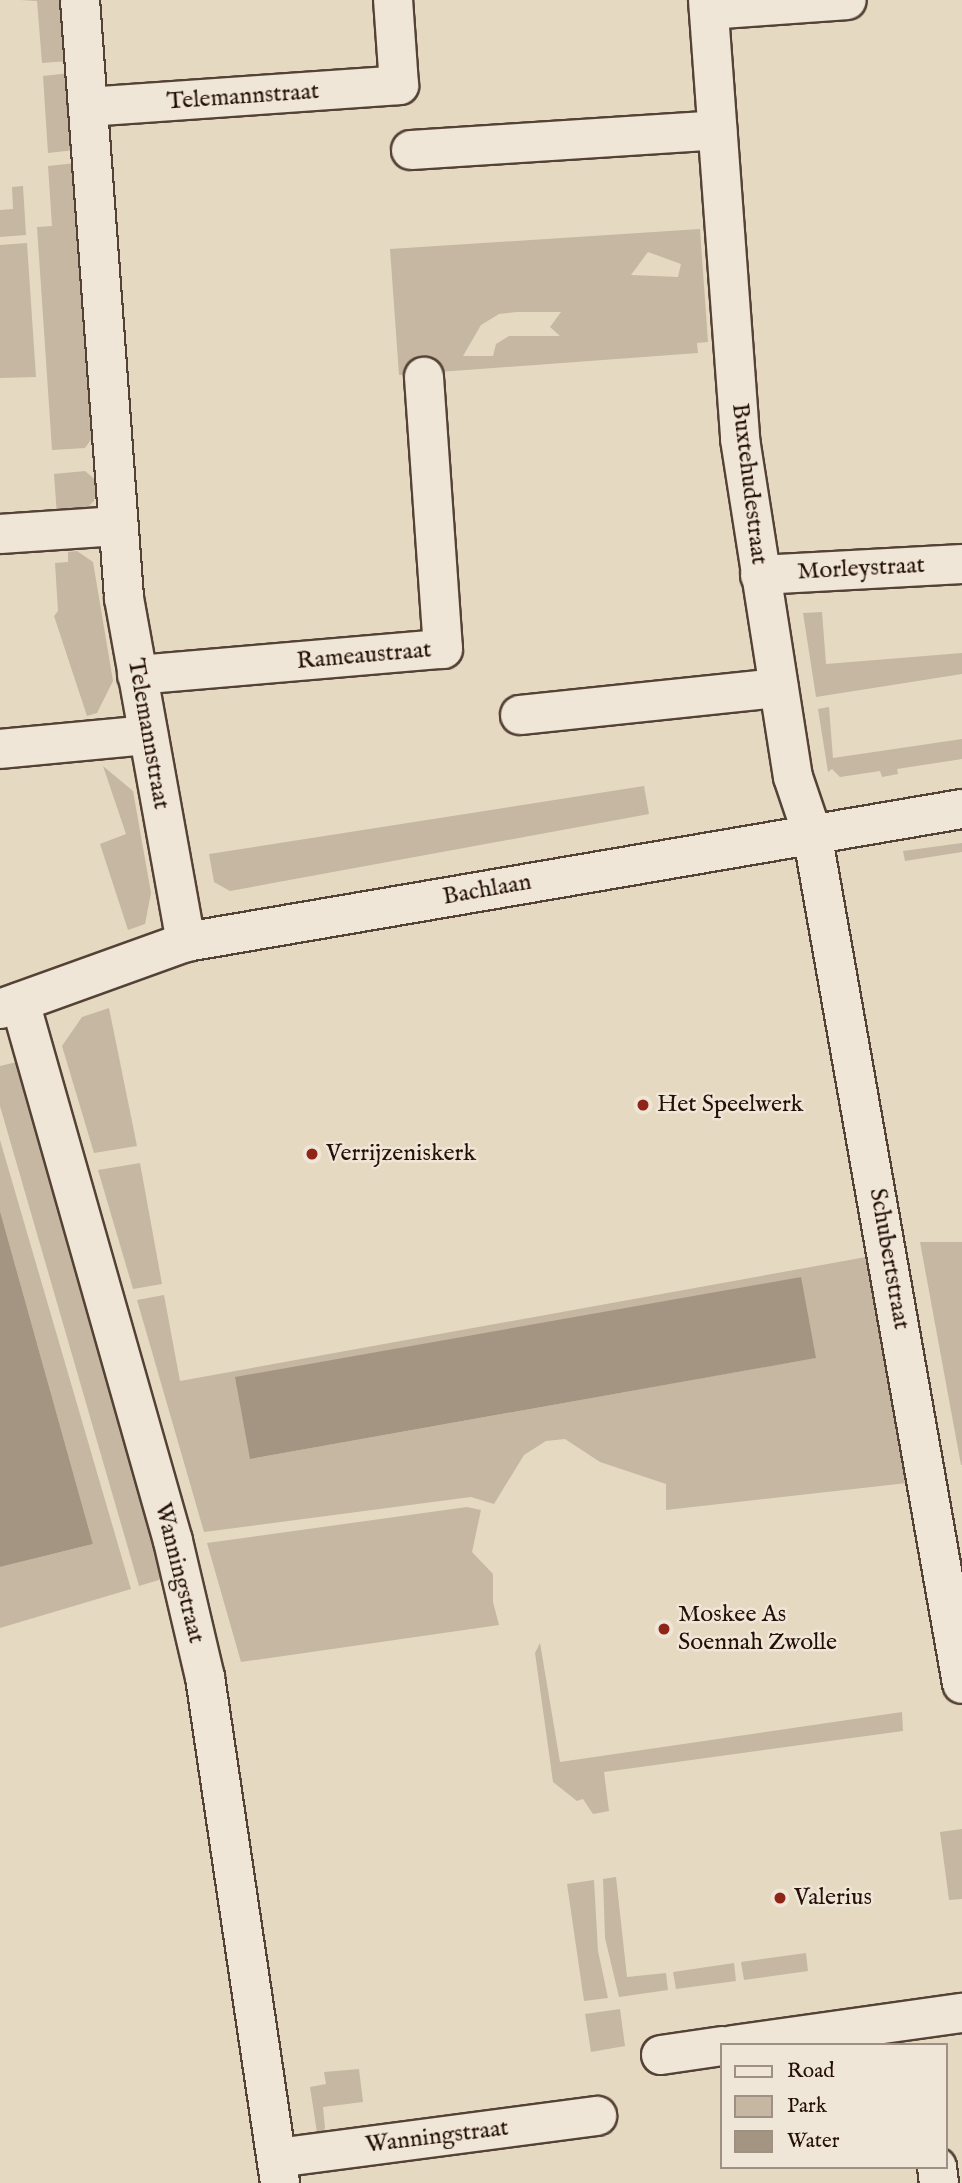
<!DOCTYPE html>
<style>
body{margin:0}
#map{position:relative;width:962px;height:2183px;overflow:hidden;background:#e6d9c1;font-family:"IM FELL English",serif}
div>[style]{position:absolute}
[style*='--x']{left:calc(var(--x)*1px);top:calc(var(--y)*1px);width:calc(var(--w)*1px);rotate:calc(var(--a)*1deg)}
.green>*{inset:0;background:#c5b7a2}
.water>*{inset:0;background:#a49582}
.roads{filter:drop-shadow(2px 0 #554236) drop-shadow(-2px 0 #554236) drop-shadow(0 2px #554236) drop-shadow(0 -2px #554236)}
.minor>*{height:38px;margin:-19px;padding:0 19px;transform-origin:19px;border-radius:19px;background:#efe6d7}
.dots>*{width:19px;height:19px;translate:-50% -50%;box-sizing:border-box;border:4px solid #efe6d7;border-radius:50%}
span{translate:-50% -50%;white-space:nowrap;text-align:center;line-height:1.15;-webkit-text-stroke:5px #efe6d7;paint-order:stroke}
.street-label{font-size:24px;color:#251008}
.poi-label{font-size:24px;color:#251008}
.left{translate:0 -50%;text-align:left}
.legend{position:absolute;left:720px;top:2043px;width:228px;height:126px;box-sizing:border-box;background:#efe6d7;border:2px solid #9e9084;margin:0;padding:9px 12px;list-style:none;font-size:21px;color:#251008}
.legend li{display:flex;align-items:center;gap:14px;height:35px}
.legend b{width:35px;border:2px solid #9e9084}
</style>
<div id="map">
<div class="green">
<i style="clip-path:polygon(20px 0,64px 0,69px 61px,42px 63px,37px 1px)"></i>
<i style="clip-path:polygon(70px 73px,75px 150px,48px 153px,43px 76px)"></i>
<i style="clip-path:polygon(76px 163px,95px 434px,85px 448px,52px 450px,37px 227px,52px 226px,48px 166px)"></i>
<i style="clip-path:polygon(23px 186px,26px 235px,0 237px,0 210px,13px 209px,12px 187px)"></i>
<i style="clip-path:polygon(evenodd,700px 229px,708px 342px,697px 343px,698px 353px,399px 375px,390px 249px,700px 229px,648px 252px,681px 264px,678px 277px,631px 275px,648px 252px,700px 229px,517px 312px,561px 312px,550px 327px,560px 336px,509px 336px,496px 344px,493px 356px,463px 356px,481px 325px,499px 314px,517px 312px)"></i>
<i style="clip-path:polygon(27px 243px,36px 377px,0 378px,0 245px)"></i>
<i style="clip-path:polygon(85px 471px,98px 482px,94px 501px,85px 510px,57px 515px,54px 474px)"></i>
<i style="clip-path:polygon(77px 551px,93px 562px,113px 681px,97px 713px,87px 716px,54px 616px,58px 611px,55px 563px,68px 562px,68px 552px)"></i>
<i style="clip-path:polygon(822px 612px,826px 664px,962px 653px,962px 674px,816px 697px,803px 613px)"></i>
<i style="clip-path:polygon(829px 707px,833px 758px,962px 739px,962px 759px,897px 769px,898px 774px,882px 777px,880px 771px,840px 777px,832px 769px,828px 772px,818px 709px)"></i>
<i style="clip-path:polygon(103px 766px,133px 791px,151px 893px,145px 924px,128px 930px,100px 844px,126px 834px)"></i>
<i style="clip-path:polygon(644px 786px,649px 814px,230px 891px,214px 882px,209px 854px)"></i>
<i style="clip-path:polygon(962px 843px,962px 852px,905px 861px,903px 851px)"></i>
<i style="clip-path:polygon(109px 1008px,137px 1146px,94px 1153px,62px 1046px,82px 1017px)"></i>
<i style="clip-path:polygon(25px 1060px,175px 1575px,139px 1586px,0 1106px,0 1066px)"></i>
<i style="clip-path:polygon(0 1140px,131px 1589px,0 1628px,0 1567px,93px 1544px,0 1211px)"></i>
<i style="clip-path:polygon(140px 1163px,162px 1284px,133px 1289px,98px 1170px)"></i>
<i style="clip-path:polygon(920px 1242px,962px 1242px,962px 1465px,961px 1465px)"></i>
<i style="clip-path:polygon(evenodd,866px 1257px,907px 1483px,666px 1510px,666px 1484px,600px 1462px,565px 1439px,546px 1441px,524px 1455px,494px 1504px,471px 1497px,204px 1532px,137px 1300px,164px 1295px,180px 1381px,866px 1257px,800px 1277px,815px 1358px,250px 1459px,800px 1277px)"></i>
<i style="clip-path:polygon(467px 1507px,481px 1510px,472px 1552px,493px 1574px,493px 1602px,499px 1625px,241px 1662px,207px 1543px)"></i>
<i style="clip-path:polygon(536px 1619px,560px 1762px,902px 1712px,903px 1731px,604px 1772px,609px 1811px,593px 1814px,583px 1799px,577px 1801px,553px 1782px,535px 1653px,540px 1643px)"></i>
<i style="clip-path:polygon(962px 1829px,962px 1899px,949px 1900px,940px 1832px)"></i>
<i style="clip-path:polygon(616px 1877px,627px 1977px,666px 1973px,668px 1990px,619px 1997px,605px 1938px,603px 1879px)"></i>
<i style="clip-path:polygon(594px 1880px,598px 1951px,608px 1998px,584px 2001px,567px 1884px)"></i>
<i style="clip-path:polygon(806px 1953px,808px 1971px,744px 1980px,741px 1962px)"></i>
<i style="clip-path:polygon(734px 1963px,736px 1981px,676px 1989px,673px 1972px)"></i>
<i style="clip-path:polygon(620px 2009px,625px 2046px,591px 2052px,585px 2014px)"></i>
<i style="clip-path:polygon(359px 2069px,363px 2102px,323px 2107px,325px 2128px,318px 2139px,310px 2087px,326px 2084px,324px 2072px)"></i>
</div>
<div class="water">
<i style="clip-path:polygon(0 1211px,93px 1544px,0 1567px)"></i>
<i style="clip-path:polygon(801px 1277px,816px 1358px,250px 1459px,235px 1377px)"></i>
</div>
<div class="roads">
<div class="minor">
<i style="--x:80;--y:0;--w:600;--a:85.79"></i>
<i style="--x:124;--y:598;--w:350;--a:79.8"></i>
<i style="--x:708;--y:0;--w:440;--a:85.8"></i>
<i style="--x:740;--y:439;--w:342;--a:81.1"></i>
<i style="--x:793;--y:777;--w:59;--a:71.3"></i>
<i style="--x:812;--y:833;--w:864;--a:80"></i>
<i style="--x:709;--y:10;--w:138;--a:-4.1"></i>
<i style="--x:88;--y:107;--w:312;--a:-4"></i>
<i style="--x:399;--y:85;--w:85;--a:-94"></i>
<i style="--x:411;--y:150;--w:307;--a:-3.7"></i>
<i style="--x:0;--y:534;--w:117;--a:-3.9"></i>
<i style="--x:760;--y:575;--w:202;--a:-3.1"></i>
<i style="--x:137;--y:675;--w:307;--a:-4.9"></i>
<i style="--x:443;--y:649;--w:273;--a:-94"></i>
<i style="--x:520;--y:715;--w:260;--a:-6"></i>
<i style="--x:0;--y:749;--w:149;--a:-5.4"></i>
<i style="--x:20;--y:1002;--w:560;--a:74.15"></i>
<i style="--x:173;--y:1541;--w:140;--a:76.8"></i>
<i style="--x:205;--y:1677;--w:512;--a:81.57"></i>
<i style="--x:0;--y:1009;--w:198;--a:-19.8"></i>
<i style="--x:186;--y:942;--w:787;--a:-9.73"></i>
<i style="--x:733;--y:2045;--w:231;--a:-8"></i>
<i style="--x:661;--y:2055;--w:62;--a:-8.4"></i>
<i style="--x:277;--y:2158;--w:323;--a:-7.5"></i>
<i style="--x:937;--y:2167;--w:16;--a:83"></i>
</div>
</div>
<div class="dots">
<i style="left:643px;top:1105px;background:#8f2418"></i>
<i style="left:312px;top:1154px;background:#8f2418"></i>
<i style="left:664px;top:1629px;background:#8f2418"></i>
<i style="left:780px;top:1898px;background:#8f2418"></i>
</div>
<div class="street-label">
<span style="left:243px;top:97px;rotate:-4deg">Telemannstraat</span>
<span style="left:749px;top:484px;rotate:83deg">Buxtehudestraat</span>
<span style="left:861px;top:569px;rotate:-3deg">Morleystraat</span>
<span style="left:364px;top:656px;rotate:-5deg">Rameaustraat</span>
<span style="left:148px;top:734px;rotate:80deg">Telemannstraat</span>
<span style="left:487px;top:890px;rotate:-10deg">Bachlaan</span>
<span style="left:889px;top:1259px;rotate:80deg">Schubertstraat</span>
<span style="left:179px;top:1573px;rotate:76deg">Wanningstraat</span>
<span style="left:437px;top:2137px;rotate:-7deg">Wanningstraat</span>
</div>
<div class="poi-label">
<span class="left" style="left:657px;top:1105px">Het Speelwerk</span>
<span class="left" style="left:326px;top:1154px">Verrijzeniskerk</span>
<span class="left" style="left:678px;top:1629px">Moskee As<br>Soennah Zwolle</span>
<span class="left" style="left:794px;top:1898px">Valerius</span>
</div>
<ul class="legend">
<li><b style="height:9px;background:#efe6d7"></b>Road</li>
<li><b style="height:19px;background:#c5b7a2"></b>Park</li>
<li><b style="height:19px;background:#a49582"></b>Water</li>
</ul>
</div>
